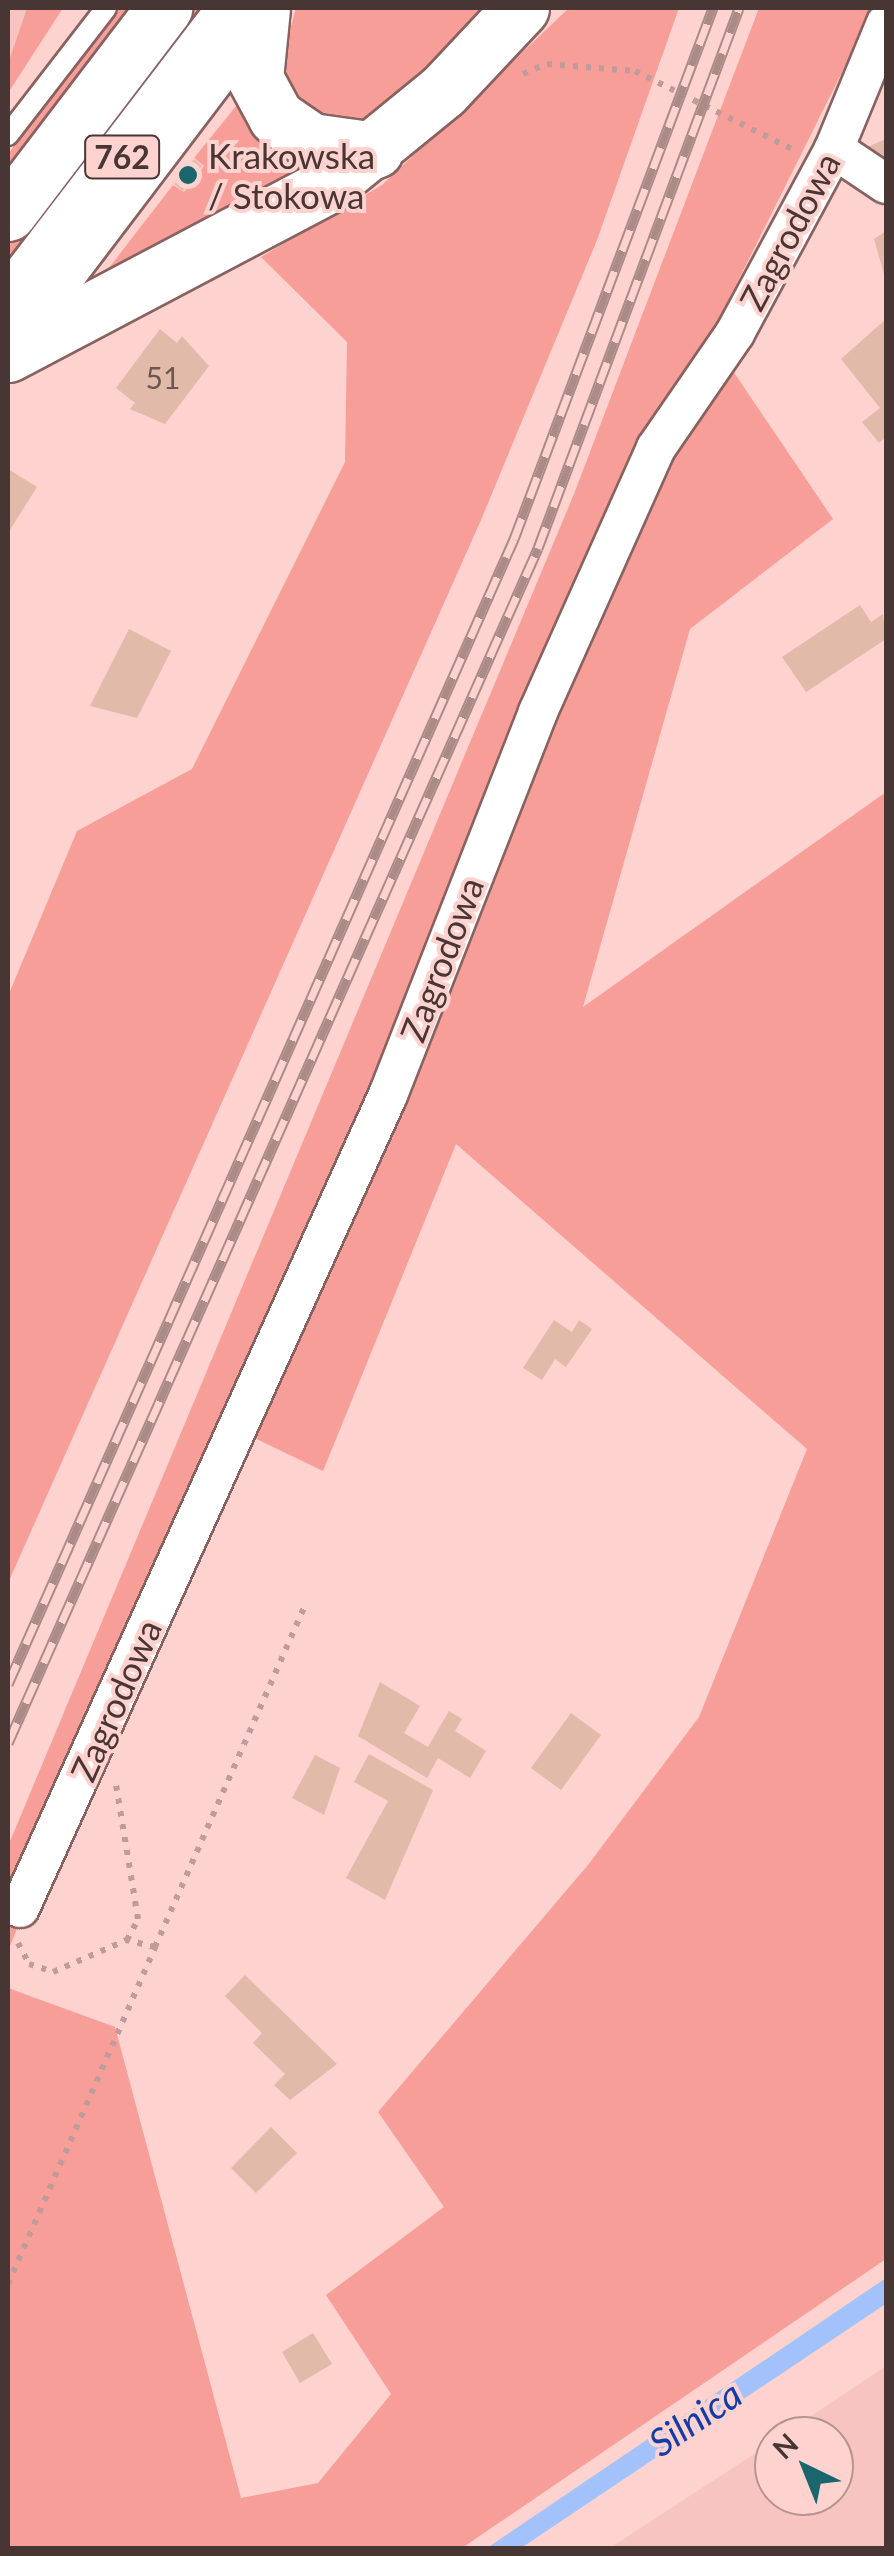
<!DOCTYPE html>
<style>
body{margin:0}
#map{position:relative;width:894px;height:2556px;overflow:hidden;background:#fed2ce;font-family:Lato,sans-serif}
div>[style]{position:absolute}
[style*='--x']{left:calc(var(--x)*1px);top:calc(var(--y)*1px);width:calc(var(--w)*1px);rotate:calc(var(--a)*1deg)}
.built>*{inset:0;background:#f8c4c1}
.green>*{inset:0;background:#f89e99}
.water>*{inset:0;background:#a3c1fb}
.building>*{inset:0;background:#e1baaa}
.path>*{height:6px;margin-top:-3px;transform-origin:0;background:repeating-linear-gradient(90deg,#bf9c99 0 5px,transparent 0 13px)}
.roads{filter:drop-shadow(2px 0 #886260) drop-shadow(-2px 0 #886260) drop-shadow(0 2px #886260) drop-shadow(0 -2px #886260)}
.lane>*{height:20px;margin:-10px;padding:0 10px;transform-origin:10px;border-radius:10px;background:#fff}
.street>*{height:38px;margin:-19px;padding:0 19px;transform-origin:19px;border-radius:19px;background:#fff}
.secondary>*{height:55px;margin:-27.5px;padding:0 27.5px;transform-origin:27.5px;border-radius:27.5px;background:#fff}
.primary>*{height:55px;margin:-27.5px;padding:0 27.5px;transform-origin:27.5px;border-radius:27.5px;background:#fff}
.rail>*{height:11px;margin-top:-5.5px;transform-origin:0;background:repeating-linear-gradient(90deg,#fed2ce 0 22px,#ab8b88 0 44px);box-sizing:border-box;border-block:2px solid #ab8b88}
.dots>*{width:28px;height:28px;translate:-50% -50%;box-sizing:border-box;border:5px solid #fed2ce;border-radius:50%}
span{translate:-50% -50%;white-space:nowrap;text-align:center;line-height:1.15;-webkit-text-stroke:8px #fed2ce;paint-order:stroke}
.number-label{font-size:30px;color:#6e5752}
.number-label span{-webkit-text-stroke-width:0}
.shield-label span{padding:2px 8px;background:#fed2ce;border:2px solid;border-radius:8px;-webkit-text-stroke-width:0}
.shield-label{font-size:32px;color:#483635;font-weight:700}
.poi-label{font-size:35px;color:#483635}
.left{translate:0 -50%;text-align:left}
.street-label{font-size:35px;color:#483635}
.water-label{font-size:38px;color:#103da8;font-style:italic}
.frame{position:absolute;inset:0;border:10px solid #483635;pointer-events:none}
.north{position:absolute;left:754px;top:2416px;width:100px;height:100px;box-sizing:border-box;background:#fed2ce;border:2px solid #b59491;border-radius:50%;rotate:317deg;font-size:28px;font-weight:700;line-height:40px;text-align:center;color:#483635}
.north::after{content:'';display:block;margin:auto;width:35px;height:45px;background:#19666d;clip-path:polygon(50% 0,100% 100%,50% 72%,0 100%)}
</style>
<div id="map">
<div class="built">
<i style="clip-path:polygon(8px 8px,48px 8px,8px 81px)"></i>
<i style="clip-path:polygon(886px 2366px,886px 2548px,610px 2548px,774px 2441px,774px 2496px,834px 2496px,834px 2436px,781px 2436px)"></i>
</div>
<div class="green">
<i style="clip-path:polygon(27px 8px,63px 8px,8px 93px,8px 64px)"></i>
<i style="clip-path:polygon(119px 8px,138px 8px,8px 180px,8px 154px)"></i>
<i style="clip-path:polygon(189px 8px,209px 8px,8px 271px,8px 246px)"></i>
<i style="clip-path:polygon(296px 8px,494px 8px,363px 126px,304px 119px,280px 68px)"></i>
<i style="clip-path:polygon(569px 8px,679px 8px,597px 240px,481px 520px,8px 1583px,8px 996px,77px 831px,192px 769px,345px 462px,347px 342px,261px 257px,382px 185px)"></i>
<i style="clip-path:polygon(759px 8px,874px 8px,710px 337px,833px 519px,690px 629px,583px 1007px,886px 792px,886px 2259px,462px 2548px,8px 2548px,8px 1988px,115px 2027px,241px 2498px,318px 2483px,391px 2394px,326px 2295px,444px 2207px,378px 2112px,588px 1865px,699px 1717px,807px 1449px,456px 1144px,323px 1471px,221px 1422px,8px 1951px,8px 1846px,574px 494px)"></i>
<i style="clip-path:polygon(245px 95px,327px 164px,95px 286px,173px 185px,184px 192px,204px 166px,194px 158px)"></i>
</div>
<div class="water">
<i style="clip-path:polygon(886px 2278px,884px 2305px,521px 2548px,487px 2548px)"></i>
</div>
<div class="building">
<i style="clip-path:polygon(886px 139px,886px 168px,865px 148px)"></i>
<i style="clip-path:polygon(194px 159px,202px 166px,183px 191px,174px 184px)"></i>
<i style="clip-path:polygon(886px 231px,886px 272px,884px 274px,874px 239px)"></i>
<i style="clip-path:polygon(886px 319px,886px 437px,879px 443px,862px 422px,880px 408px,841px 359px)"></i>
<i style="clip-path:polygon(160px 329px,177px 343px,182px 336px,209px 366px,165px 424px,130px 409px,135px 403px,116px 388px)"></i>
<i style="clip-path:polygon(8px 469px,37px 487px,8px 533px)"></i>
<i style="clip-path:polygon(860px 605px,871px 622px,883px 614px,886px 639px,806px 692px,782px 657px)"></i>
<i style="clip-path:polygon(129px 629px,171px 651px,137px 718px,90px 706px)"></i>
<i style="clip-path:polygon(554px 1320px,572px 1332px,579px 1320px,592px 1329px,566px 1367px,555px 1359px,542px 1380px,523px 1368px)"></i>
<i style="clip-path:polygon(380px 1682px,420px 1706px,404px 1733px,428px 1747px,449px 1711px,462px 1719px,455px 1731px,486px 1751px,470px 1778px,438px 1758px,427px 1778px,358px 1736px)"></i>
<i style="clip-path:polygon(571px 1713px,601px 1735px,561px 1790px,531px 1768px)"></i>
<i style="clip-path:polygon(369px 1754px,433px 1790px,385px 1900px,346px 1878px,388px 1801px,354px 1782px)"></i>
<i style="clip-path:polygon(315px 1755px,340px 1768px,324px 1815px,292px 1798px)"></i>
<i style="clip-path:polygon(245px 1975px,337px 2064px,290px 2100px,274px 2085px,285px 2074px,253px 2043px,262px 2033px,225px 1996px)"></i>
<i style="clip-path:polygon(271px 2127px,297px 2153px,256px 2193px,231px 2168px)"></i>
<i style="clip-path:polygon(313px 2333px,332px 2364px,300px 2383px,282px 2352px)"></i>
</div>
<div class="path">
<i style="--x:523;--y:74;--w:26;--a:-23"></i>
<i style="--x:547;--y:64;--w:88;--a:4.5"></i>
<i style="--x:635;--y:71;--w:178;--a:26.4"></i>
<i style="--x:18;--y:1943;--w:24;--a:62"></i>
<i style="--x:29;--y:1964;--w:25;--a:18"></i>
<i style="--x:53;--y:1972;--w:81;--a:-23.4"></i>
<i style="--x:127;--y:1940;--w:24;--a:-62"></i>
<i style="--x:138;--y:1919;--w:137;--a:-99.3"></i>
<i style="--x:155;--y:1947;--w:370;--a:-66.3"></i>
<i style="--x:8;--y:2284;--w:368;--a:-66.4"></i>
<i style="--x:155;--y:1947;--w:29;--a:-166"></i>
</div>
<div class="roads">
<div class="lane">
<i style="--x:8;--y:135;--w:160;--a:-52.3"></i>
<i style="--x:49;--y:313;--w:321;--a:-52.8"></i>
</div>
<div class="street">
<i style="--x:834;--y:149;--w:63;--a:33.9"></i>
<i style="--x:20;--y:1908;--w:892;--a:-65.65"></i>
<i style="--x:388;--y:1095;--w:411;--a:-68.6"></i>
<i style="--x:538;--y:712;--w:289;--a:-65.9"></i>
<i style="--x:656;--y:448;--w:140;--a:-55.5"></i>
<i style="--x:735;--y:333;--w:209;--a:-61.7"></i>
<i style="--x:834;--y:149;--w:136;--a:-67.6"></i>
</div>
<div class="secondary">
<i style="--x:335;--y:179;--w:139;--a:-39.2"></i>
<i style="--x:443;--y:91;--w:114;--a:-46.8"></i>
</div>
<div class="primary">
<i style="--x:262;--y:8;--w:70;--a:95.7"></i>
<i style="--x:255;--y:78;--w:44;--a:61.7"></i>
<i style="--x:276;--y:117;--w:42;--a:34.4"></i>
<i style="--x:311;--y:141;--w:65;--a:8"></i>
<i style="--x:8;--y:213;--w:258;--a:-52.7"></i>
<i style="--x:8;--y:306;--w:375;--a:-52.6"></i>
<i style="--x:8;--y:354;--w:358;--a:-27.8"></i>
</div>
</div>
<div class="rail">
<i style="--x:8;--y:1684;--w:1252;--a:-66.16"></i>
<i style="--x:514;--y:539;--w:567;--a:-69.46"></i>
<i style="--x:8;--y:1743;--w:1307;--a:-66.08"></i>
<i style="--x:538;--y:548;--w:576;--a:-69.58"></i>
</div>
<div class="dots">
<i style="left:188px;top:175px;background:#19666d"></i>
</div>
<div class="number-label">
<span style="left:163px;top:377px">51</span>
</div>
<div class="shield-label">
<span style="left:122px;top:157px">762</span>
</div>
<div class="poi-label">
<span class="left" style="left:208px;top:175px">Krakowska<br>/ Stokowa</span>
</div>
<div class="street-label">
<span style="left:789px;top:231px;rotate:-62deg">Zagrodowa</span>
<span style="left:441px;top:959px;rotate:-69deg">Zagrodowa</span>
<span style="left:115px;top:1700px;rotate:-66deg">Zagrodowa</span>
</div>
<div class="water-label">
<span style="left:695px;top:2418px;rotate:-34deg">Silnica</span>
</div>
<div class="frame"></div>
<div class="north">N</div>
</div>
